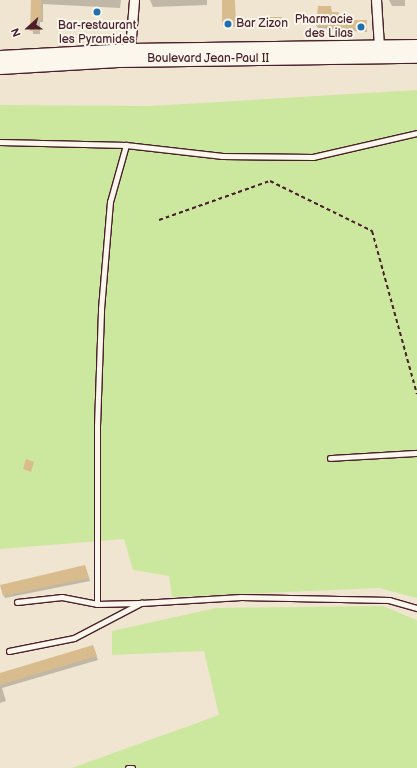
<!DOCTYPE html>
<style>
body{margin:0}
#map{position:relative;width:417px;height:768px;overflow:hidden;background:#f0e5d0;font-family:"Balsamiq Sans",sans-serif}
div>[style]{position:absolute}
[style*='--x']{left:calc(var(--x)*1px);top:calc(var(--y)*1px);width:calc(var(--w)*1px);rotate:calc(var(--a)*1deg)}
.green>*{inset:0;background:#cce89f}
.shadow>*{inset:0;background:#0003}
.building>*{inset:0;background:#d8bc8d}
.path>*{height:2px;margin-top:-1px;transform-origin:0;background:repeating-linear-gradient(90deg,#4a1f2b 0 4px,transparent 0 7px)}
.roads{filter:drop-shadow(1px 0 #4a1f2b) drop-shadow(-1px 0 #4a1f2b) drop-shadow(0 1px #4a1f2b) drop-shadow(0 -1px #4a1f2b)}
.service>*{height:4.5px;margin:-2.25px;padding:0 2.25px;transform-origin:2.25px;border-radius:2.25px;background:#fbf7ec}
.minor>*{height:9px;margin:-4.5px;padding:0 4.5px;transform-origin:4.5px;border-radius:4.5px;background:#fbf7ec}
.secondary>*{height:13px;margin:-6.5px;padding:0 6.5px;transform-origin:6.5px;border-radius:6.5px;background:#fbf7ec}
.dots>*{width:11px;height:11px;translate:-50% -50%;box-sizing:border-box;border:2px solid #fbf7ec;border-radius:50%}
span{translate:-50% -50%;white-space:nowrap;text-align:center;line-height:1.15;-webkit-text-stroke:4px #fbf7ec;paint-order:stroke}
.poi-label{font-size:12px;color:#4a1f2b}
.right{translate:-100% -50%;text-align:right}
.left{translate:0 -50%;text-align:left}
.street-label{font-size:12px;color:#4a1f2b}
.north{position:absolute;left:8px;top:8px;width:40px;height:40px;-webkit-text-stroke:3px #fbf7ec;paint-order:stroke;rotate:249deg;font-size:11px;font-weight:700;line-height:16px;text-align:center;color:#4a1f2b}
.north::after{content:'';display:block;margin:auto;width:14px;height:18px;background:#4a1f2b;clip-path:polygon(50% 0,100% 100%,50% 72%,0 100%)}
</style>
<div id="map">
<div class="green">
<i style="clip-path:polygon(417px 90px,417px 598px,379px 588px,172px 597px,169px 576px,133px 570px,124px 539px,0 549px,0 105px,150px 106px)"></i>
<i style="clip-path:polygon(383px 606px,417px 620px,417px 768px,72px 768px,219px 715px,204px 651px,112px 655px,112px 631px,216px 608px)"></i>
</div>
<div class="shadow">
<i style="clip-path:polygon(31px 0,121px 0,120px 8px,43px 4px,43px 22px,40px 22px,40px 34px,33px 34px)"></i>
<i style="clip-path:polygon(150px 0,207px 0,207px 5px,153px 7px)"></i>
<i style="clip-path:polygon(223px 0,235px 2px,236px 27px,223px 25px)"></i>
<i style="clip-path:polygon(389px 0,405px 0,405px 6px,392px 6px)"></i>
<i style="clip-path:polygon(331px 7px,332px 13px,338px 13px,339px 21px,366px 21px,367px 32px,318px 28px,317px 26px)"></i>
<i style="clip-path:polygon(281px 18px,282px 29px,265px 28px,264px 26px)"></i>
<i style="clip-path:polygon(85px 566px,90px 581px,5px 598px,4px 595px)"></i>
<i style="clip-path:polygon(93px 646px,98px 660px,2px 688px,6px 701px,0 703px,0 676px)"></i>
</div>
<div class="building">
<i style="clip-path:polygon(31px 0,41px 0,42px 19px,38px 19px,38px 31px,30px 31px)"></i>
<i style="clip-path:polygon(222px 0,235px 0,235px 25px,222px 25px)"></i>
<i style="clip-path:polygon(318px 6px,331px 6px,331px 12px,339px 12px,338px 20px,367px 20px,366px 30px,316px 26px)"></i>
<i style="clip-path:polygon(263px 17px,282px 17px,281px 26px,263px 26px)"></i>
<i style="clip-path:polygon(26px 459px,34px 462px,31px 472px,23px 469px)"></i>
<i style="clip-path:polygon(85px 565px,89px 578px,3px 596px,0 585px)"></i>
<i style="clip-path:polygon(93px 645px,97px 656px,0 685px,0 673px)"></i>
</div>
<div class="path">
<i style="--x:159;--y:220;--w:118;--a:-19.4"></i>
<i style="--x:270;--y:181;--w:114;--a:26.1"></i>
<i style="--x:372;--y:231;--w:169;--a:74.6"></i>
</div>
<div class="roads">
<div class="service">
<i style="--x:0;--y:142;--w:126;--a:1.4"></i>
<i style="--x:126;--y:145;--w:97;--a:6.5"></i>
<i style="--x:222;--y:156;--w:91;--a:0.6"></i>
<i style="--x:313;--y:157;--w:107;--a:-13"></i>
<i style="--x:330;--y:458;--w:87;--a:-3.3"></i>
<i style="--x:17;--y:602;--w:45;--a:-6.3"></i>
<i style="--x:62;--y:597;--w:36;--a:11"></i>
<i style="--x:97;--y:604;--w:42;--a:-1.4"></i>
<i style="--x:97;--y:604;--w:178;--a:-90"></i>
<i style="--x:97;--y:426;--w:117;--a:-88"></i>
<i style="--x:101;--y:309;--w:107;--a:-85.2"></i>
<i style="--x:110;--y:202;--w:59;--a:-74.3"></i>
<i style="--x:9;--y:651;--w:66;--a:-11.3"></i>
<i style="--x:74;--y:638;--w:76;--a:-27.6"></i>
<i style="--x:141;--y:603;--w:100;--a:-3.4"></i>
<i style="--x:241;--y:597;--w:148;--a:1.2"></i>
<i style="--x:389;--y:600;--w:29;--a:16"></i>
<i style="--x:128;--y:768;--w:5;--a:0"></i>
</div>
<div class="minor">
<i style="--x:376;--y:0;--w:46;--a:86.3"></i>
<i style="--x:130;--y:50;--w:50;--a:-85.4"></i>
</div>
<div class="secondary">
<i style="--x:0;--y:57;--w:130;--a:-3.1"></i>
<i style="--x:130;--y:50;--w:287;--a:-0.8"></i>
<i style="--x:0;--y:67;--w:118;--a:-3.4"></i>
<i style="--x:118;--y:60;--w:299;--a:-0.8"></i>
</div>
</div>
<div class="dots">
<i style="left:97px;top:12px;background:#1f6fb2"></i>
<i style="left:228px;top:24px;background:#1f6fb2"></i>
<i style="left:361px;top:27px;background:#1f6fb2"></i>
</div>
<div class="poi-label">
<span class="right" style="left:353px;top:27px">Pharmacie<br>des Lilas</span>
<span class="left" style="left:236px;top:24px">Bar Zizon</span>
<span style="left:97px;top:33px">Bar-restaurant<br>les Pyramides</span>
</div>
<div class="street-label">
<span style="left:208px;top:59px">Boulevard Jean-Paul II</span>
</div>
<div class="north">N</div>
</div>
